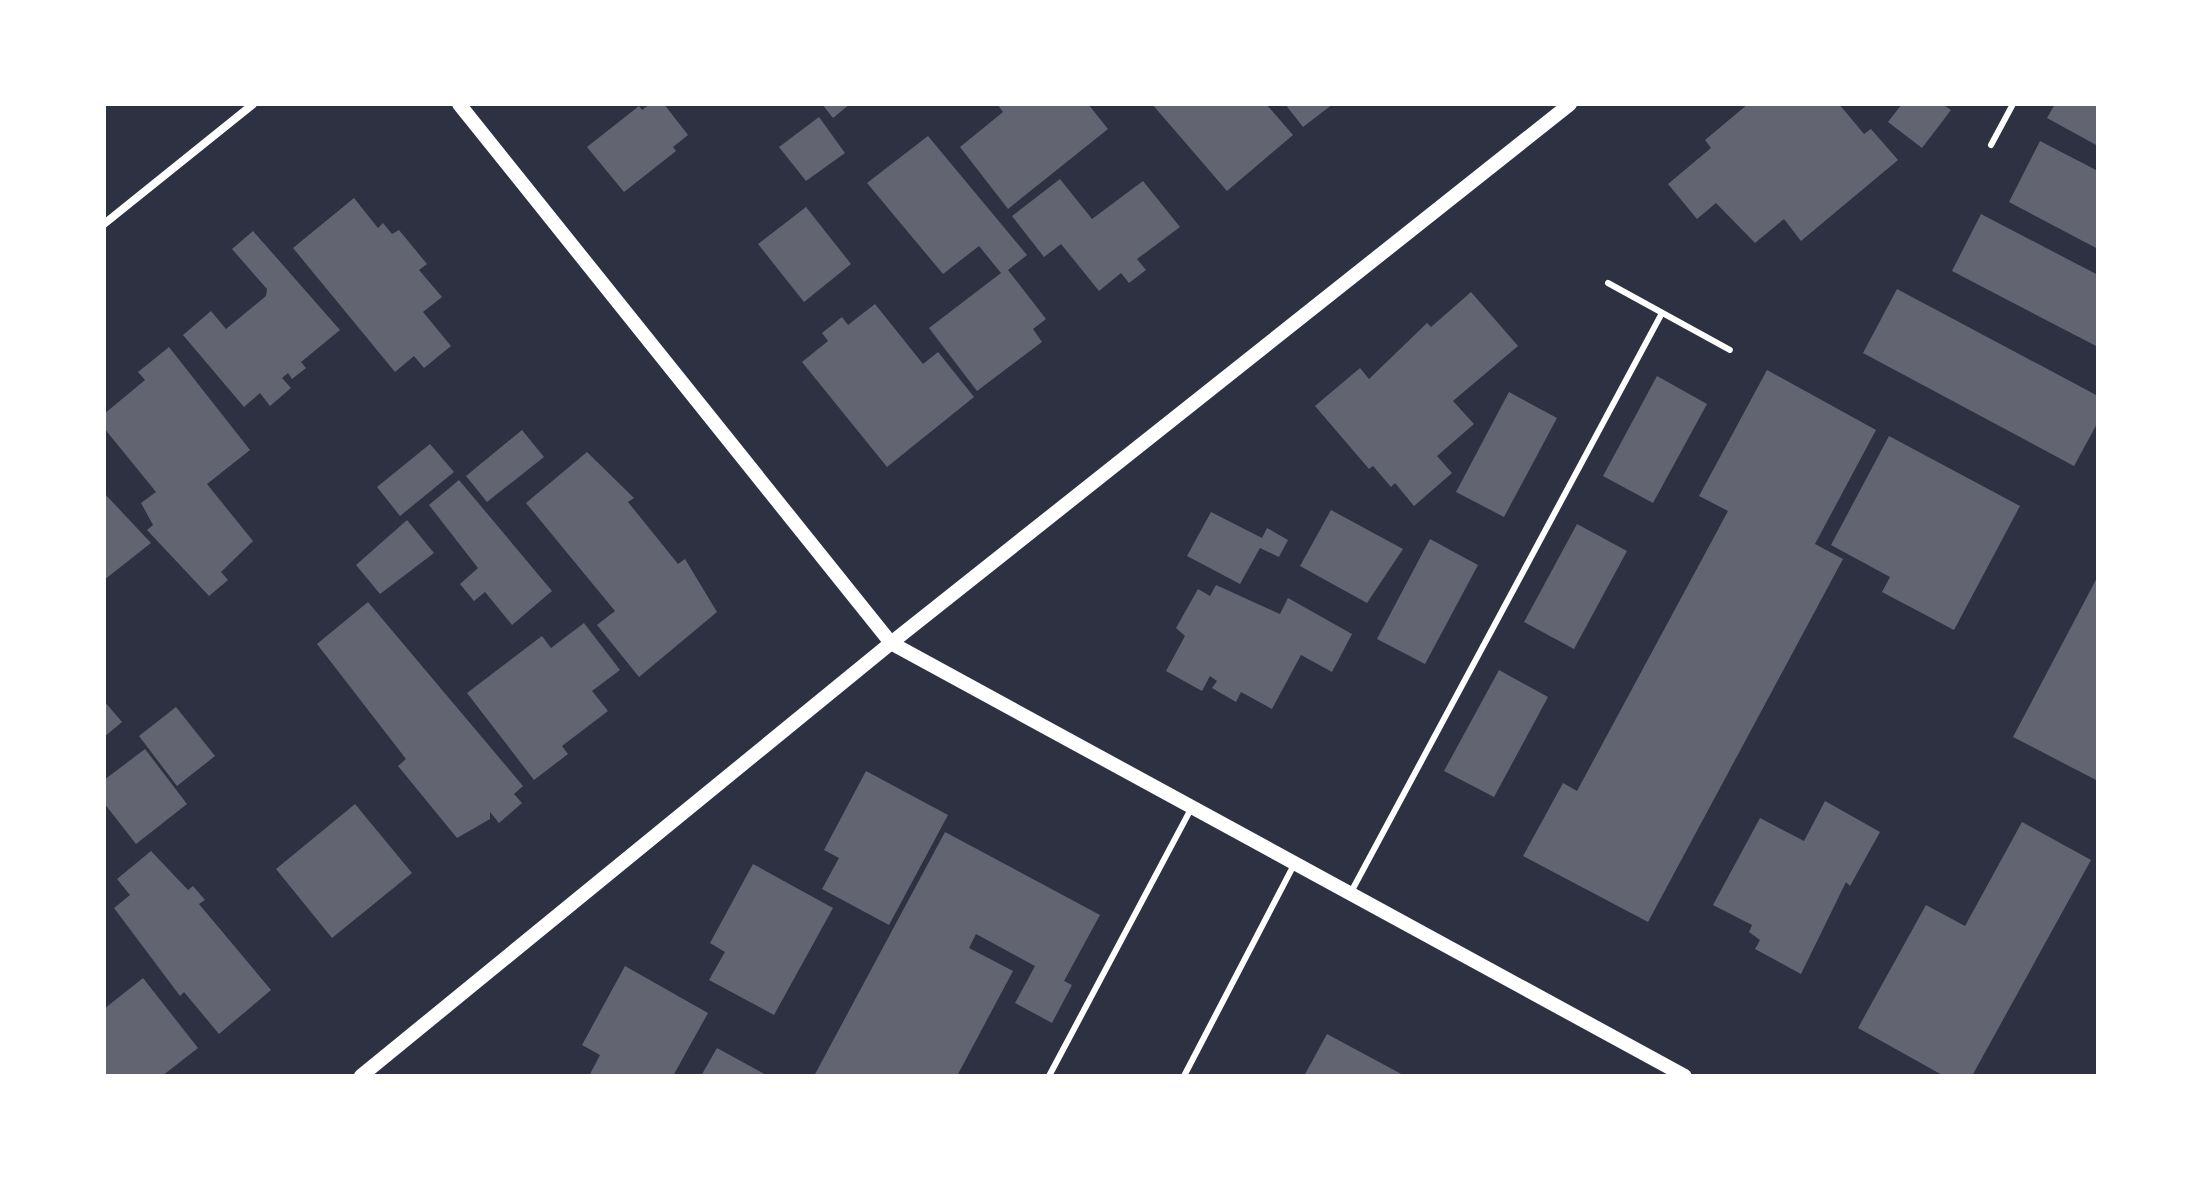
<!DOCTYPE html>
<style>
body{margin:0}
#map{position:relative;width:2202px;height:1180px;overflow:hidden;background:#2d3142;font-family:"Noto Serif",serif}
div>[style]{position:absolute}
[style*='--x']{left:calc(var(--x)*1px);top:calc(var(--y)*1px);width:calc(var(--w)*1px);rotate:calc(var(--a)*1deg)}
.building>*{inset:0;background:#626471}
.service>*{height:6px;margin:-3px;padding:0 3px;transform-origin:3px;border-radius:3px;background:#fff}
.minor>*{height:8px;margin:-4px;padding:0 4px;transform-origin:4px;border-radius:4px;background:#fff}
.tertiary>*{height:14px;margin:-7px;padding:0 7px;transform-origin:7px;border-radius:7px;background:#fff}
span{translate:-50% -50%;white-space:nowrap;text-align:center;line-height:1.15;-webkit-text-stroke:7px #fff;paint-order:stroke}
.frame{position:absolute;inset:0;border:106px solid #fff;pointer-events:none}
</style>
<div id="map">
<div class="building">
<i style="clip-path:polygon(650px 104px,664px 104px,688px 135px,673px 147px,676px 151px,624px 192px,587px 147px,639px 106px,642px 110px)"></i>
<i style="clip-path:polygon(822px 104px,850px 104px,833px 118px)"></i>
<i style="clip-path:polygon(997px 104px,1088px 104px,1108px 129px,1008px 209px,960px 147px,1003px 112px)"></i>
<i style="clip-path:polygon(1152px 104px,1266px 104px,1293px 135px,1227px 191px)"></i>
<i style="clip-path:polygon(1285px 104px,1333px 104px,1303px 127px)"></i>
<i style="clip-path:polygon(1748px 104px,1839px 104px,1864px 134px,1871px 129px,1898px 160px,1801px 241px,1784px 219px,1755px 243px,1716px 203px,1697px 219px,1668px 184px,1711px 148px,1705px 140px)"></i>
<i style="clip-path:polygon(1902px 104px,1942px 104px,1951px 110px,1922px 148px,1888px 122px)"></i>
<i style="clip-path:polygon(2055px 104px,2098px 104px,2098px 146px,2047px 118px)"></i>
<i style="clip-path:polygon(819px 117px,845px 153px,806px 181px,779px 147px)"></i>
<i style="clip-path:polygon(928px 136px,1027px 255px,1008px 270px,1046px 319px,1033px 329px,1042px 342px,977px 391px,929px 328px,1001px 273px,979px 246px,943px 274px,867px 183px)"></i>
<i style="clip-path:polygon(2040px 141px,2098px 171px,2098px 249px,2009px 202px)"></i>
<i style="clip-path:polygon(1060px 179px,1092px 219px,1143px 181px,1180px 227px,1137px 259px,1146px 270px,1129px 283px,1121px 273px,1099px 291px,1061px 244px,1044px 257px,1012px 216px)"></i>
<i style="clip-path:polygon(354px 198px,378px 228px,383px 223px,392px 234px,399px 230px,427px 264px,419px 270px,442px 297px,423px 312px,451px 346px,424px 368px,414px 356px,395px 372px,293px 248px)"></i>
<i style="clip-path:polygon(806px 207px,851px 264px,804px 302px,758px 244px)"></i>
<i style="clip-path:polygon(1981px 214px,2098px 275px,2098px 347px,1952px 271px)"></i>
<i style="clip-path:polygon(253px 231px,340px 330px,301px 362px,306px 368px,292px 379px,288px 373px,282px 378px,291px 388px,270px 406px,260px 393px,244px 407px,183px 335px,211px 311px,226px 329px,266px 296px,267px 289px,232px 249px)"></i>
<i style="clip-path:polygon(1897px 289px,2098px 396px,2098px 422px,2074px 466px,1863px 353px)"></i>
<i style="clip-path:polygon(1471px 292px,1518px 346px,1453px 401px,1474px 424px,1437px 456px,1452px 473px,1414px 506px,1395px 483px,1391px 487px,1373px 466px,1369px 469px,1315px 406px,1360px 368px,1369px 379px,1427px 323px,1431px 327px)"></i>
<i style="clip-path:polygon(875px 304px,923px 364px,938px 352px,974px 397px,887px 467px,802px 362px,828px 341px,822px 333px,842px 317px,848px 325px)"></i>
<i style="clip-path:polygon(169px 347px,250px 450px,207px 484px,253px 541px,221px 572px,228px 580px,209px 596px,147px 530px,153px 525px,141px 503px,156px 492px,104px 428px,104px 414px,145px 380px,138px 372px)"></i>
<i style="clip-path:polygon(1767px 370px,1876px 430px,1815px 544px,1843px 559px,1648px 922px,1523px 856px,1563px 783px,1577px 791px,1728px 511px,1699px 496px)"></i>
<i style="clip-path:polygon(1657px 376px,1707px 404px,1653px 503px,1603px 476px)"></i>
<i style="clip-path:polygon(1509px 392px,1557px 418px,1504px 517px,1456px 492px)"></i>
<i style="clip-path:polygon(522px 430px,544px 457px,487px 502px,466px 476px)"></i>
<i style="clip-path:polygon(1889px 436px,2020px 506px,1954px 630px,1882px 592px,1890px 577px,1831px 545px)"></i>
<i style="clip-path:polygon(430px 444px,454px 472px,400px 516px,377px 487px)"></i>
<i style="clip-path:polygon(587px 452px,634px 498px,628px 502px,678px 564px,685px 559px,717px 612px,639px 677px,597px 625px,615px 611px,526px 503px)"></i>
<i style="clip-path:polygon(459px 480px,552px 591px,512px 625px,485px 592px,474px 601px,460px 584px,478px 568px,429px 505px)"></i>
<i style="clip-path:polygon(104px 493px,151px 543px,104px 580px)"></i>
<i style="clip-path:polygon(1331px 510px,1403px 549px,1367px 603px,1300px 566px)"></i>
<i style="clip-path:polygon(1211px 512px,1262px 538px,1267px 528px,1288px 540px,1279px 557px,1260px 548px,1240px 584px,1187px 556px)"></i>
<i style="clip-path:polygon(407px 520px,434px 553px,380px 594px,356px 565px)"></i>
<i style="clip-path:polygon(1577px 524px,1627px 551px,1574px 649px,1524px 622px)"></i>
<i style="clip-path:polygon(1430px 539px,1478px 565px,1425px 664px,1377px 639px)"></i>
<i style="clip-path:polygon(2098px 576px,2098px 781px,2013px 737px)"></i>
<i style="clip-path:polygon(1216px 585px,1280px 614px,1288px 598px,1352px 634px,1332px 672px,1301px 655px,1272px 709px,1241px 692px,1236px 702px,1212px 688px,1217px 681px,1210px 676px,1202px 691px,1166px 671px,1185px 636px,1176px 628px,1198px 589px,1210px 596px)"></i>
<i style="clip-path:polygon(368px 602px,523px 786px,514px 794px,522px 803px,499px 823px,490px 812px,490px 819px,457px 838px,398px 766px,406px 759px,317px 644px)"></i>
<i style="clip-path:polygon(584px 623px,620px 670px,592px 691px,608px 711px,562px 746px,568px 754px,534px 780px,467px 693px,542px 636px,551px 648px)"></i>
<i style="clip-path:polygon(1499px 670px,1548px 697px,1494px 797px,1444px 771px)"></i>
<i style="clip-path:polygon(104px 701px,122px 722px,104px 737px)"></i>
<i style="clip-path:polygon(176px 707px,215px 756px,177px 786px,139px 736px)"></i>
<i style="clip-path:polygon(145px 749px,187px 804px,136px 844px,104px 803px,104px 780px)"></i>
<i style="clip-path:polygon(866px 771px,948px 815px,889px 925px,822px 889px,839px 858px,824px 850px)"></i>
<i style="clip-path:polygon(1825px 801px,1880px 832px,1850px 886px,1846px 882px,1801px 974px,1755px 949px,1760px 940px,1749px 932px,1752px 925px,1713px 905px,1760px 818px,1804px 841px)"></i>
<i style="clip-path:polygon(355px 804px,412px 873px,332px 938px,276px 869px)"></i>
<i style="clip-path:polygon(2022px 822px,2091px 860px,1972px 1076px,1944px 1076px,1858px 1028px,1926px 905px,1965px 926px)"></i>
<i style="clip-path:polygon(945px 832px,1100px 915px,1064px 981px,1072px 985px,1052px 1023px,1015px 1003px,1035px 966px,976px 934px,969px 948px,1013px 971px,957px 1076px,814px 1076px)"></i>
<i style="clip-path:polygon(151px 851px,188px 890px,193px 886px,205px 900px,199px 904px,271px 990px,219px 1034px,184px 992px,180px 996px,114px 908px,130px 895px,117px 879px)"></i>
<i style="clip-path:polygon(753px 864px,833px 908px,774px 1015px,709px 980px,725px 952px,710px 943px)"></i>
<i style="clip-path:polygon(625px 966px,708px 1013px,673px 1076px,589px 1076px,600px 1055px,582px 1045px)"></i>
<i style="clip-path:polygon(143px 978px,198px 1048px,162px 1076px,104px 1076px,104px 1009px)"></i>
<i style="clip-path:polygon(1327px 1034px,1405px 1076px,1304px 1076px)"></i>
<i style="clip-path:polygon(717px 1048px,768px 1076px,701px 1076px)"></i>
</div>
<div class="service">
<i style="--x:1991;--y:145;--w:47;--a:-61.8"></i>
<i style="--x:1608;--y:283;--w:139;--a:28.8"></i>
<i style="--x:1350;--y:894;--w:657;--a:-61.76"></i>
<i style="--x:1049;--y:1076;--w:305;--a:-62"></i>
<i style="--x:1184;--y:1076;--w:240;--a:-62.5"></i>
</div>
<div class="minor">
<i style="--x:104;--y:224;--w:191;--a:-38.8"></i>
</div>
<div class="tertiary">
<i style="--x:459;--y:104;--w:691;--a:51.29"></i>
<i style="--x:891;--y:643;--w:904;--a:28.61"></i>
<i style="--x:361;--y:1076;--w:684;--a:-39.25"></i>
<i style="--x:891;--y:643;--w:867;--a:-38.44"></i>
</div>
<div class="frame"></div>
</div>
